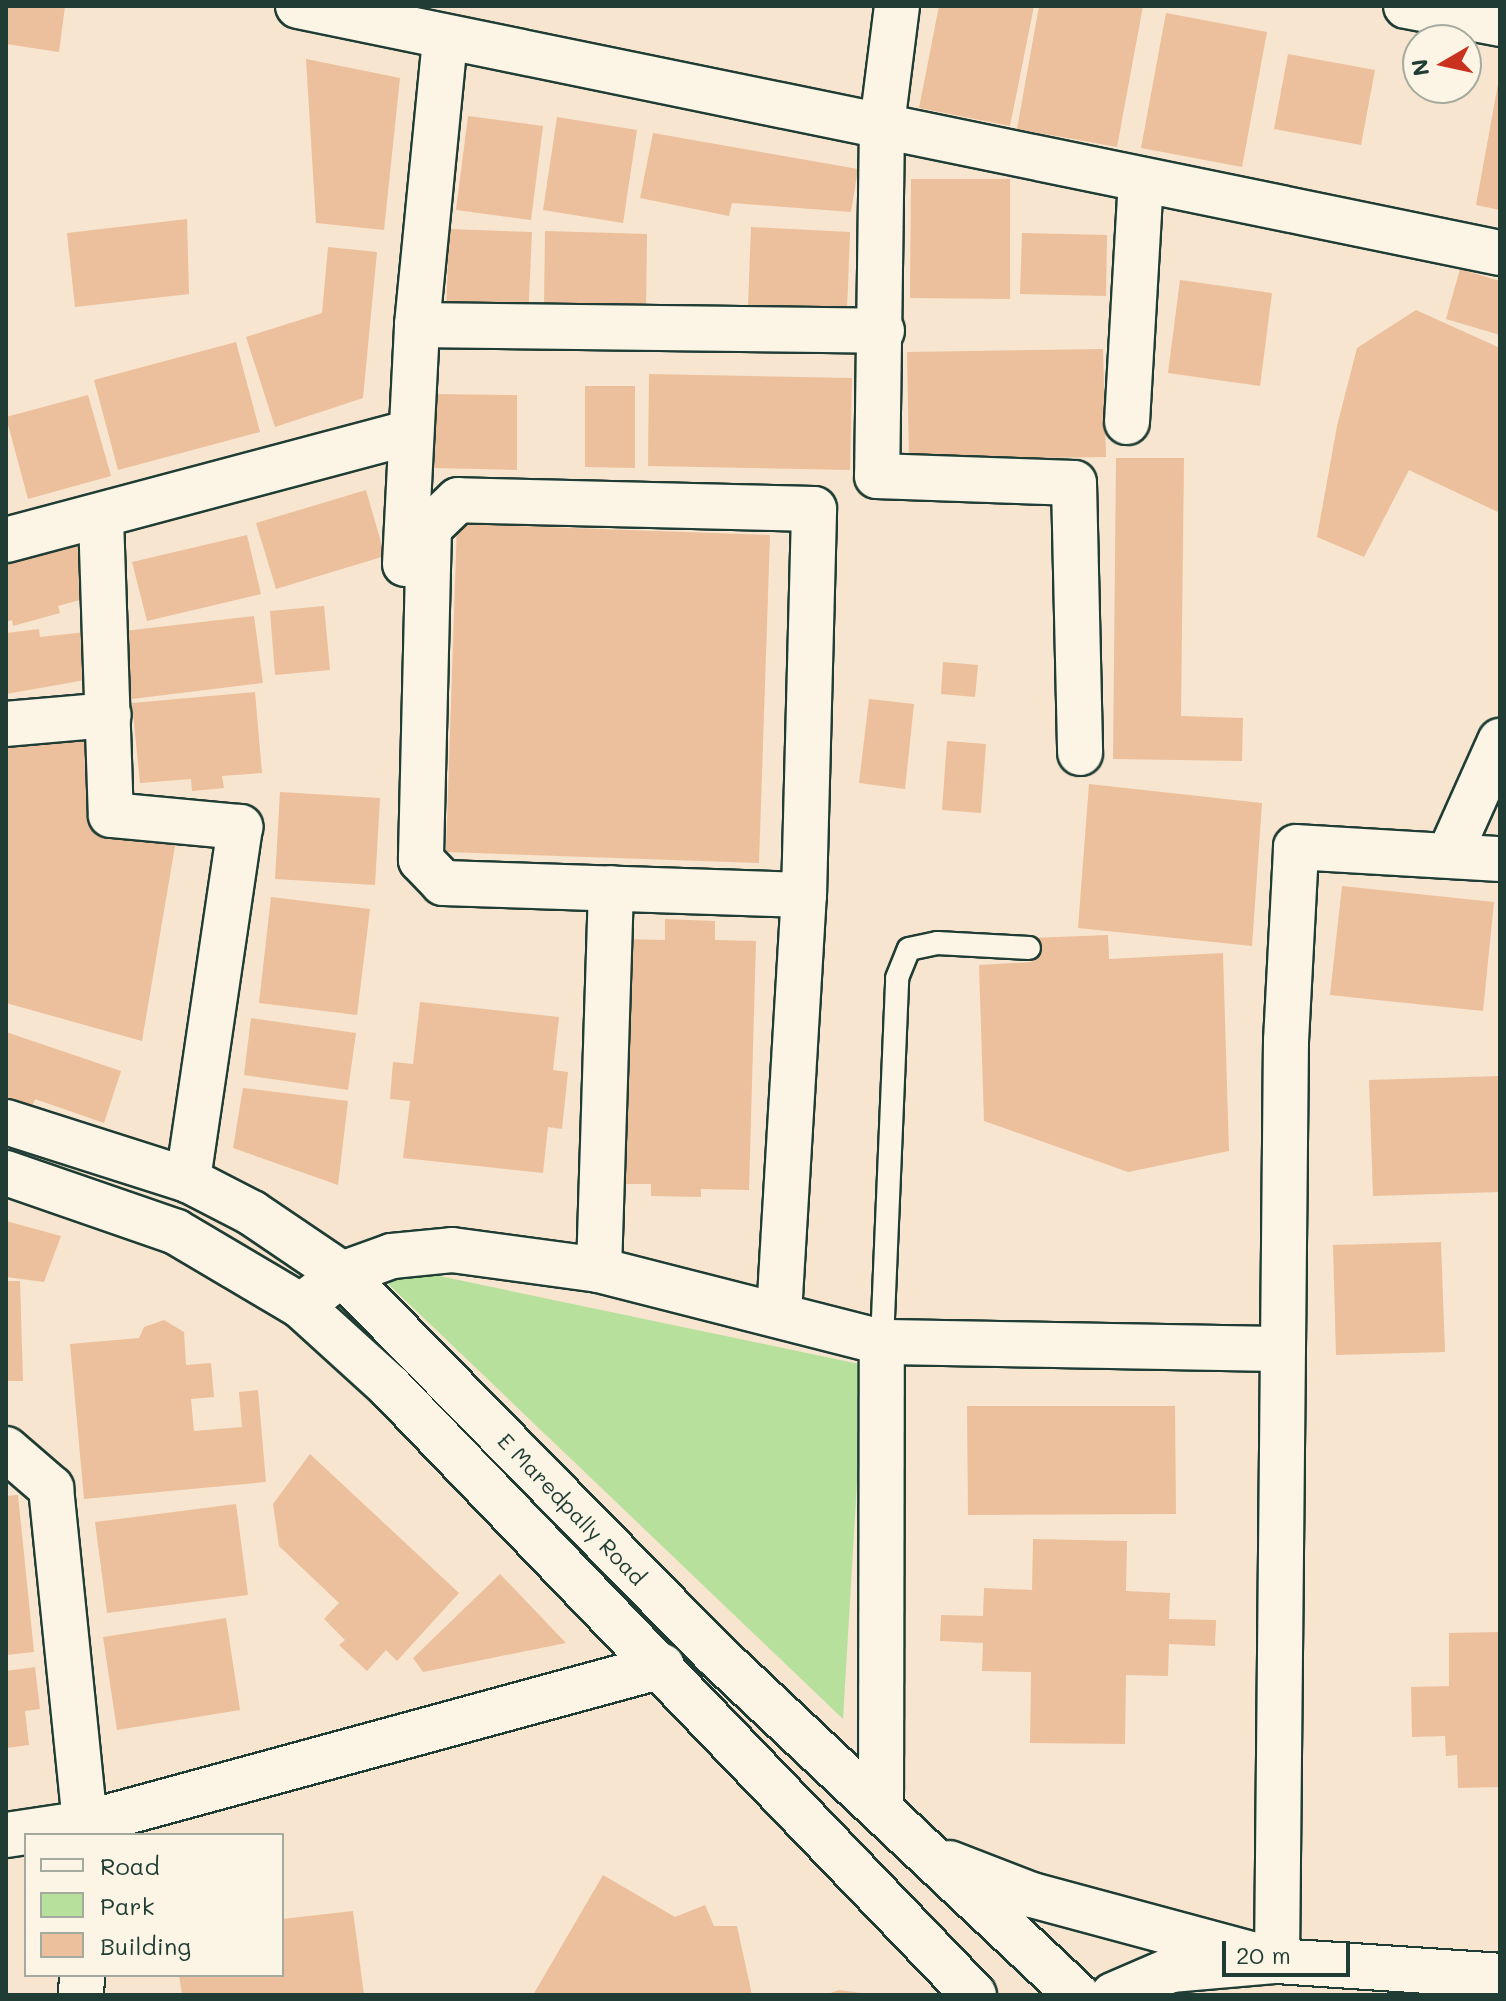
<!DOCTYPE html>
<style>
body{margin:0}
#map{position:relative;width:1506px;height:2001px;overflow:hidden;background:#f7e5cf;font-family:Mali,sans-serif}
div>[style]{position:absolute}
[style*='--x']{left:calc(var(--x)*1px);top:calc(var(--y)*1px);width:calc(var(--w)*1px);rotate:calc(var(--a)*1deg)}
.green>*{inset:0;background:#b8e09d}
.building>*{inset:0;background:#ecc09c}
.roads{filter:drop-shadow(2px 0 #1f3d34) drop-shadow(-2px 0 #1f3d34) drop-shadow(0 2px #1f3d34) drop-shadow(0 -2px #1f3d34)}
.lane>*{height:22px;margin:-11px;padding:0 11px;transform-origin:11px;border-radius:11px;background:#fcf5e5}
.street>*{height:44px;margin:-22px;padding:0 22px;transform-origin:22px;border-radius:22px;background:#fcf5e5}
.secondary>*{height:44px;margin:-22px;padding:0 22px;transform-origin:22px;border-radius:22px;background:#fcf5e5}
.primary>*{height:44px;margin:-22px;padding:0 22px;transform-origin:22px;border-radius:22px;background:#fcf5e5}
span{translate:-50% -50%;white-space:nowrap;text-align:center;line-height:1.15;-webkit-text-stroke:6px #fcf5e5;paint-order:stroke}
.street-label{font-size:22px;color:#1f3d34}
.frame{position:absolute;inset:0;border:8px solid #1f3d34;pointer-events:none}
.legend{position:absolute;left:24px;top:1833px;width:260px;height:144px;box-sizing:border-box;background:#fcf5e5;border:2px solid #a4ab9e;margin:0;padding:10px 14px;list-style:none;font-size:24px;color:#1f3d34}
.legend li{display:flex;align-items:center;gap:16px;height:40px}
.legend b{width:40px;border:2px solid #a4ab9e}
.north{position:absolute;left:1402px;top:24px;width:80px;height:80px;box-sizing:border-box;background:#fcf5e5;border:2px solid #a4ab9e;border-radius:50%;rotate:261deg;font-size:22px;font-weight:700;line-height:32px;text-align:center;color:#1f3d34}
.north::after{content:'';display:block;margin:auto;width:28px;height:36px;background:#c8321e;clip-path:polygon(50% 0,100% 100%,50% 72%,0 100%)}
.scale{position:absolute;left:1222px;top:1941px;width:128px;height:36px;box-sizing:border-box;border:4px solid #1f3d34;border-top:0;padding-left:10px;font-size:24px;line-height:28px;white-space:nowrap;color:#1f3d34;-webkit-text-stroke:6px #fcf5e5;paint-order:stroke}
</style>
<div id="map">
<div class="green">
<i style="clip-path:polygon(363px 1260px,864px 1365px,843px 1719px)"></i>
</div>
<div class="building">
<i style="clip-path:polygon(6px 6px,65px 6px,59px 52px,6px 44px)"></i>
<i style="clip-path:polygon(939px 6px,1034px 6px,1010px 126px,919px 108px)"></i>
<i style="clip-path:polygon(1039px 6px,1143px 6px,1117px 147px,1017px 129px)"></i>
<i style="clip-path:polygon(1166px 13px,1267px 32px,1242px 167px,1141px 148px)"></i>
<i style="clip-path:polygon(1288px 54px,1375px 70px,1361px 145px,1274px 129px)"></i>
<i style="clip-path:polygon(306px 59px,400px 78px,384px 230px,316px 223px)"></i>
<i style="clip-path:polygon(1498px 84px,1500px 84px,1500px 210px,1476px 205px)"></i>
<i style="clip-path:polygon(468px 116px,543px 126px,531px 220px,456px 210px)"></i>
<i style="clip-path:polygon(557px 117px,637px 130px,623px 223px,543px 210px)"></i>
<i style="clip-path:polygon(653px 133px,858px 169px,851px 212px,732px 203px,729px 216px,640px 198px)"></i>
<i style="clip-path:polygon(911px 179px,1010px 179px,1010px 299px,910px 298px)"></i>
<i style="clip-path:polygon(187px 219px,189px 294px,75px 307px,67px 233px)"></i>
<i style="clip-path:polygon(751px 227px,850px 232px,847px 310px,748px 306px)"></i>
<i style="clip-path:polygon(449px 229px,532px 232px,528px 320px,446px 316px)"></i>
<i style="clip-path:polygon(545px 231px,647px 234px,646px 312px,544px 310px)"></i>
<i style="clip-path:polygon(1022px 233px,1107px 235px,1106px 296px,1020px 294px)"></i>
<i style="clip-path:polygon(328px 247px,377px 252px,363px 398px,275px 427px,246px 337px,322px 313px)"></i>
<i style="clip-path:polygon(1460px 269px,1500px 281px,1500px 335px,1446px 319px)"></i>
<i style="clip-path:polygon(1180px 280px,1272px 293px,1260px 386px,1168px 373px)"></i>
<i style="clip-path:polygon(1416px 310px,1500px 348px,1500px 513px,1409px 470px,1364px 557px,1317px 537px,1337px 426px,1357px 348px)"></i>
<i style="clip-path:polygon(236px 342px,260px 432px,118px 470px,94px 380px)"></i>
<i style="clip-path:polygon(1103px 349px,1106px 457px,909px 460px,907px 352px)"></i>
<i style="clip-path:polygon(649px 374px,852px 378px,850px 470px,648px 466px)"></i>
<i style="clip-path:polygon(585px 386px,635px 386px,635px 468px,585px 467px)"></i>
<i style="clip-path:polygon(433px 394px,517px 395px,517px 470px,433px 468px)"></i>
<i style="clip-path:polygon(88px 395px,111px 476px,28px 499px,6px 417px)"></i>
<i style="clip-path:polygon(1116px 458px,1184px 458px,1181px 716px,1243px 718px,1242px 761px,1113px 759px)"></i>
<i style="clip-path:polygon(366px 490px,385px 556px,276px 589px,256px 523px)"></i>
<i style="clip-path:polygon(457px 524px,770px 535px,759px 863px,446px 852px)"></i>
<i style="clip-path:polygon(247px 535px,261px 594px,147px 621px,132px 562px)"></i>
<i style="clip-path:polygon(78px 538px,94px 596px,58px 606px,60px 613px,13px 626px,12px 620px,6px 622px,6px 558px)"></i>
<i style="clip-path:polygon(324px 606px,330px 670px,275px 675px,270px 611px)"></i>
<i style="clip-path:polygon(254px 616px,263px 683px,124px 700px,115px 632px)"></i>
<i style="clip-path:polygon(39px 629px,40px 637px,86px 632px,91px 679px,6px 694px,6px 633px)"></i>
<i style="clip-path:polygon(943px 662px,978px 665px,975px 697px,941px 694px)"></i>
<i style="clip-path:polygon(255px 692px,262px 773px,222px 776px,224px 788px,192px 791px,191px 779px,140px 783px,132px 703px)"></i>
<i style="clip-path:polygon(869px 699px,914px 704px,905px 789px,859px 783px)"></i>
<i style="clip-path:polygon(6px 733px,107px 737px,95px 826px,176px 840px,142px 1041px,6px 1003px)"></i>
<i style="clip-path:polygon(947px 741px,986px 744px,981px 813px,942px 810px)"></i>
<i style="clip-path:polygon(1089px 784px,1262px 803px,1252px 946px,1078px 928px)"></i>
<i style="clip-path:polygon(280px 792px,380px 798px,375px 885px,275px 879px)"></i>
<i style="clip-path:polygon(1342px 886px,1494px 902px,1483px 1011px,1330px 995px)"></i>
<i style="clip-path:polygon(271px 897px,370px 909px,357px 1015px,259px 1003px)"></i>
<i style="clip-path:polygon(665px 919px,715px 921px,715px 940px,756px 941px,749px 1190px,701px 1189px,701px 1197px,651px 1196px,651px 1184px,615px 1184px,622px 939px,665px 940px)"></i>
<i style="clip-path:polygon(1108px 935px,1109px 959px,1223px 953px,1229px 1151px,1128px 1172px,984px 1121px,979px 965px,1032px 962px,1031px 938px)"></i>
<i style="clip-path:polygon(420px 1002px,559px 1017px,553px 1070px,568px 1072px,562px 1129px,548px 1127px,543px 1173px,403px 1158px,410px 1101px,390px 1099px,393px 1062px,413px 1064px)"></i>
<i style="clip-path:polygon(251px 1018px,356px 1033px,348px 1090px,244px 1075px)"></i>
<i style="clip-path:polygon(6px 1032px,121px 1071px,104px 1123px,35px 1099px,32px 1106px,6px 1098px)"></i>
<i style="clip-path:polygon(1500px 1076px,1500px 1192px,1373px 1196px,1369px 1080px)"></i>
<i style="clip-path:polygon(243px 1088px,348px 1101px,338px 1185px,233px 1148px)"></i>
<i style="clip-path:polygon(6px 1221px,61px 1236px,44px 1282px,6px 1277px)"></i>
<i style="clip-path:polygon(1441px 1242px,1445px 1352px,1336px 1355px,1333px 1245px)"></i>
<i style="clip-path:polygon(6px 1281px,20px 1281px,23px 1381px,6px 1381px)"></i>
<i style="clip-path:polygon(164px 1320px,184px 1332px,186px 1365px,211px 1363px,214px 1397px,191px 1399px,194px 1431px,242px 1427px,239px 1392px,258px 1390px,266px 1482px,84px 1499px,70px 1344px,139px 1338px,144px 1327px)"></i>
<i style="clip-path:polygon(967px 1406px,1175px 1406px,1176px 1514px,968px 1515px)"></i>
<i style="clip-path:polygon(310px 1454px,459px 1593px,397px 1661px,386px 1650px,367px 1671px,339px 1645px,345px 1640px,324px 1619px,339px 1603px,279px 1546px,273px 1504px)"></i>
<i style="clip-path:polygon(18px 1495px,34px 1652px,6px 1655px,6px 1496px)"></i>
<i style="clip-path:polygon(236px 1504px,248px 1595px,107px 1613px,95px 1522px)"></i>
<i style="clip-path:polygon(1033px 1539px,1127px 1541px,1126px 1591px,1170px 1593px,1169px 1619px,1216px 1620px,1215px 1646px,1169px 1644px,1168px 1676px,1126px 1675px,1125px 1744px,1030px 1743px,1031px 1672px,982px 1671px,983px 1643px,940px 1641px,941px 1615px,983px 1616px,984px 1588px,1032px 1590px)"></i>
<i style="clip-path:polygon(500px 1574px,566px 1643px,423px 1672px,413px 1658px)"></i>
<i style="clip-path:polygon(226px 1618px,240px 1710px,117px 1730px,103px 1637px)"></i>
<i style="clip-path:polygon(1500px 1632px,1500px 1787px,1458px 1788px,1457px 1755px,1446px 1756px,1445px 1736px,1412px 1737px,1411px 1687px,1449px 1686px,1449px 1633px)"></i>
<i style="clip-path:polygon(35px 1667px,40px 1709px,25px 1711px,29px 1745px,6px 1748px,6px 1671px)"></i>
<i style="clip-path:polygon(603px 1875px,675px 1917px,705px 1905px,714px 1926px,737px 1926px,752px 1995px,533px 1995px)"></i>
<i style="clip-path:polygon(353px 1911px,364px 1995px,182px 1995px,179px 1975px,282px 1975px,282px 1919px)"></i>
<i style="clip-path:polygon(839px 1990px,862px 1993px,862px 1995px,825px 1995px)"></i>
</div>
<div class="roads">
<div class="lane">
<i style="--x:882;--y:1342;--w:364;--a:-87.6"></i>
<i style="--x:897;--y:978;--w:31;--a:-68"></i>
<i style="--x:909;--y:949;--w:29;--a:-12"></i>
<i style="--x:937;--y:943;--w:92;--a:3.1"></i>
</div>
<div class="street">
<i style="--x:298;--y:6;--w:1227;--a:11.61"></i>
<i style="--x:897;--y:6;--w:120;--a:97.2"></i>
<i style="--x:882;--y:125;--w:351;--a:90.8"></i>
<i style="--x:877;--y:476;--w:197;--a:2"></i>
<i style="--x:1074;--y:483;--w:270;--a:88.7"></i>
<i style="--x:1406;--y:6;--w:96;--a:10.8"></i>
<i style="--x:417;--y:325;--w:465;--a:0.7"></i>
<i style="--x:1127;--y:422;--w:240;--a:-86.7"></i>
<i style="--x:101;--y:518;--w:297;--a:88.1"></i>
<i style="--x:111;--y:815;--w:130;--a:5.3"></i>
<i style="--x:240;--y:827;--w:357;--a:98.4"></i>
<i style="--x:6;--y:540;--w:419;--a:-14.9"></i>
<i style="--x:405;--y:564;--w:239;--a:-87.1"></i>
<i style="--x:417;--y:325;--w:286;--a:-84.4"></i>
<i style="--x:6;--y:724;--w:103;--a:-5"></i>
<i style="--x:1450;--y:853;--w:123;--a:-65.9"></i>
<i style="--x:599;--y:1270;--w:382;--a:-88.2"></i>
<i style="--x:301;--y:1306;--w:52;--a:-38"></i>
<i style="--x:342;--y:1274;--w:53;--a:-19.8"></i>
<i style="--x:392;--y:1256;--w:60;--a:-5.7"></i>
<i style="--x:452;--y:1250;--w:148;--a:7.7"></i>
<i style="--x:599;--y:1270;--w:292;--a:14.3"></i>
<i style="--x:882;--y:1342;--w:401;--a:1"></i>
<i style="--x:779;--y:1314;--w:420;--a:-86.6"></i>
<i style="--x:804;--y:895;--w:386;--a:-88.5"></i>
<i style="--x:814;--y:509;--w:356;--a:-178.6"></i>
<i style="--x:458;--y:500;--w:40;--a:136"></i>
<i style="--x:429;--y:528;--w:332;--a:91.4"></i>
<i style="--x:421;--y:860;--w:32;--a:46"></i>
<i style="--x:443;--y:883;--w:361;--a:1.9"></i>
<i style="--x:6;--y:1449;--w:60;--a:40.9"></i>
<i style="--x:51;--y:1488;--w:349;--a:84.2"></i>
<i style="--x:881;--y:1810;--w:468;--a:-89.9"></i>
<i style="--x:6;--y:1835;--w:81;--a:-8.5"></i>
<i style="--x:86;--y:1823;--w:597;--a:-15.25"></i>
<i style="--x:1277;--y:1961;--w:920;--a:-89.44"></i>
<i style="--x:1286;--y:1041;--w:194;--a:-87"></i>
<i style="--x:1296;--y:847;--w:204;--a:3.4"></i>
<i style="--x:81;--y:1995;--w:20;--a:-87"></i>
</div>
<div class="secondary">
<i style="--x:6;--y:1122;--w:191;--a:17.7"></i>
<i style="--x:188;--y:1180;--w:72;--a:27.3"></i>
<i style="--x:252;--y:1213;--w:109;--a:34.1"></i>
<i style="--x:342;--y:1274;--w:531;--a:45.53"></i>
<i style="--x:714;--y:1653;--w:499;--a:43.3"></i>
<i style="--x:6;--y:1173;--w:180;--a:19.1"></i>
<i style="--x:176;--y:1232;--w:145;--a:30.6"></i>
<i style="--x:301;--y:1306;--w:120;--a:42.3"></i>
<i style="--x:390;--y:1387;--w:843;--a:46.15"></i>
<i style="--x:949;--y:1863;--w:89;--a:21.1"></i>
<i style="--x:1032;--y:1895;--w:246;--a:15.1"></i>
</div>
<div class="primary">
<i style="--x:1113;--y:1995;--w:63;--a:-23.3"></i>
<i style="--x:1171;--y:1970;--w:106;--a:-4.9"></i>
<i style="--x:1277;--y:1961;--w:224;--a:3.8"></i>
</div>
</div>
<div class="street-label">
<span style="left:572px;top:1509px;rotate:46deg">E Maredpally Road</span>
</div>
<div class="frame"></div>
<ul class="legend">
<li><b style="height:10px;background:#fcf5e5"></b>Road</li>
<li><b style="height:22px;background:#b8e09d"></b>Park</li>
<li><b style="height:22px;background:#ecc09c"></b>Building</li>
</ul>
<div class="north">N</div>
<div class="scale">20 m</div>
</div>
